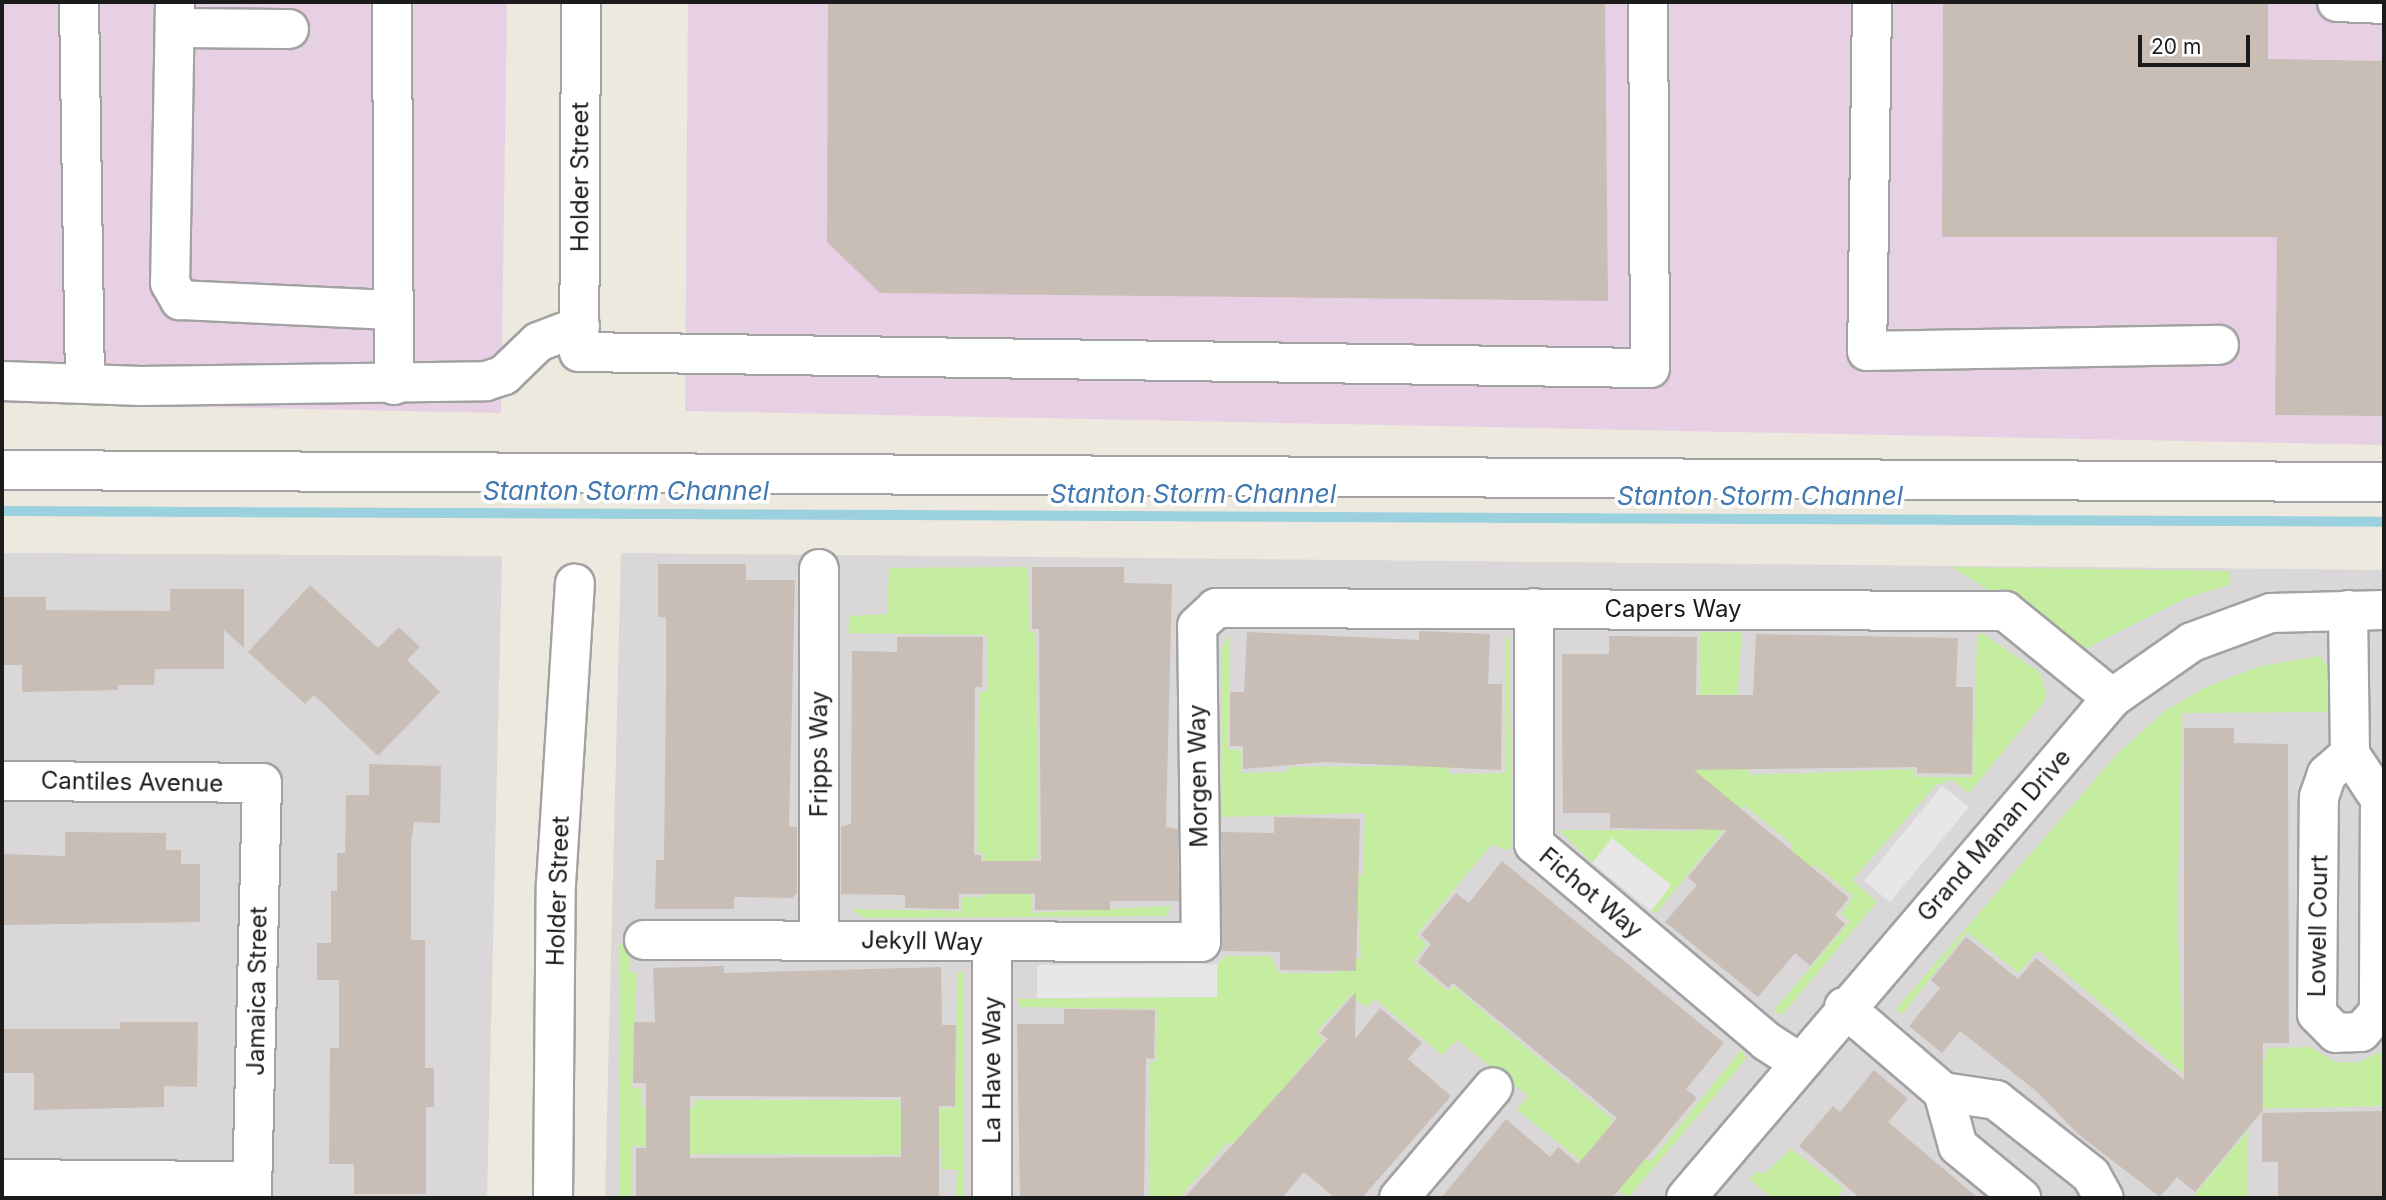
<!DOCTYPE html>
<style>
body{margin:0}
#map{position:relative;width:2386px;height:1200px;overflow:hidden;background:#ede9df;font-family:Inter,sans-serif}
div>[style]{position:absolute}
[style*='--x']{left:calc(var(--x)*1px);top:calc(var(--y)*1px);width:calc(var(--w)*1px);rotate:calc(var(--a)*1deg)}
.residential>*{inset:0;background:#d9d7d7}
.industrial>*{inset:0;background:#e7d0e3}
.grass>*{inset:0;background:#c5ed9f}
.parking>*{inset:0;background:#e7e7e7}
.stream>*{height:10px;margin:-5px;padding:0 5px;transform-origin:5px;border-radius:5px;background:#9bd0df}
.building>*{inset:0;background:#c9beb5}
.roads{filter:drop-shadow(2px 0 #a2a2a2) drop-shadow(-2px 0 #a2a2a2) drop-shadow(0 2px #a2a2a2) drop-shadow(0 -2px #a2a2a2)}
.minor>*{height:38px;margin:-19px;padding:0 19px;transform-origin:19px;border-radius:19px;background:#fff}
span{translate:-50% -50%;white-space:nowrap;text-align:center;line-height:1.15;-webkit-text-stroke:7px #fff;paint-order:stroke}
.street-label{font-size:24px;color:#1b1b1b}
.water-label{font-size:26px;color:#4178b0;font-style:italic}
.frame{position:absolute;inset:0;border:4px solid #1b1b1b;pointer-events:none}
.scale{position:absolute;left:2138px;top:35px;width:112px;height:32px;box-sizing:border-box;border:4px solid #1b1b1b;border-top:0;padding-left:9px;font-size:21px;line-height:24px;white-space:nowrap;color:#1b1b1b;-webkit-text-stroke:5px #fff;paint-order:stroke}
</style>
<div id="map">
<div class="residential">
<i style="clip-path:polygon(2px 553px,502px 556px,487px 1198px,2px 1198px)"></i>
<i style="clip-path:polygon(621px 553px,2384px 570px,2384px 1198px,605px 1198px)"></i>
</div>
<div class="industrial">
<i style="clip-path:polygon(2px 2px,507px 2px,501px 413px,2px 403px)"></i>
<i style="clip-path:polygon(688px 2px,2384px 2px,2384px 445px,685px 411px)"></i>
</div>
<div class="grass">
<i style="clip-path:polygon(1028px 567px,1029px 632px,1036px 633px,1038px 858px,1031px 858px,1031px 913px,1171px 906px,1167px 916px,864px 918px,851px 909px,961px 911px,962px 897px,983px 897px,984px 853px,977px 852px,979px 692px,987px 691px,987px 635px,848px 633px,850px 616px,887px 614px,889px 568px)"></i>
<i style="clip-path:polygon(1952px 567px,2230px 571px,2229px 585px,2187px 598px,2083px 650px)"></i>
<i style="clip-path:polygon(1700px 632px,1742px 632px,1733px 753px,1748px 754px,1749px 775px,1914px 769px,1915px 777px,1973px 777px,1977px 636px,1982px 633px,2040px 673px,2046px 693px,2045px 701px,1969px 793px,1952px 780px,1936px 785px,1852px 880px,1877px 902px,1782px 1015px,1773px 1011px,1850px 921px,1841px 914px,1853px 896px,1815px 865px,1808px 872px,1787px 854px,1793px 845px,1744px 805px,1656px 913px,1651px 911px,1671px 885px,1612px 838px,1592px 863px,1559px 830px,1697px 831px,1694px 696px,1699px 694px)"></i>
<i style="clip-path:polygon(1230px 634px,1228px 749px,1241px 750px,1241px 773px,1287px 772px,1287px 767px,1448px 766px,1449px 774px,1505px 773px,1505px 636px,1509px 638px,1512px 845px,1507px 851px,1492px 844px,1416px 935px,1427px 944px,1413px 962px,1448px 991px,1453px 986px,1613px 1120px,1608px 1127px,1650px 1162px,1742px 1049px,1746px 1059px,1628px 1198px,1517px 1110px,1529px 1096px,1457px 1040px,1442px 1055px,1375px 999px,1366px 1007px,1350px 996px,1316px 1032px,1324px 1040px,1234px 1146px,1228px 1142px,1179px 1198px,1150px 1198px,1150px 1062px,1156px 1062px,1157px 1009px,1019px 1007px,1018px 999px,1216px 997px,1217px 964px,1226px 956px,1270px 956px,1279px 973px,1338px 973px,1339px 958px,1361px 958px,1356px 875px,1363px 875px,1365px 813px,1222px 817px,1222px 648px)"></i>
<i style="clip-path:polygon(2320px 656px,2328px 668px,2328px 712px,2182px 713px,2177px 917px,2183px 1062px,2263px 1065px,2268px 1048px,2310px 1047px,2336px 1062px,2357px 1063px,2384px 1050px,2384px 1106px,2248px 1109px,2248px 1198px,2192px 1198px,2245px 1134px,2241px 1099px,2189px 1078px,2038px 950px,2019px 973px,1967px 932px,1902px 1014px,1896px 1009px,2118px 753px,2165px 711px,2206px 687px,2261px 666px)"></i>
<i style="clip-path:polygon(630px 942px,630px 972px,637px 973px,632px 1088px,642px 1088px,642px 1107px,694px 1108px,695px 1100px,899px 1100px,899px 1109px,956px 1108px,957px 973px,964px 971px,964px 1198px,956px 1198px,957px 1170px,942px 1169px,941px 1149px,900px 1149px,899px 1155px,683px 1154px,683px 1146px,632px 1146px,632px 1198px,619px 1198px,620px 944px)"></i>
<i style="clip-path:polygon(1791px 1149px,1844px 1189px,1836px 1198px,1772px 1198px,1749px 1179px,1757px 1171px,1764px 1174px)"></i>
</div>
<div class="parking">
<i style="clip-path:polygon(1942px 786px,1969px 807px,1890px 902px,1864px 881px)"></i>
<i style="clip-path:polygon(1612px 838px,1671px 885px,1651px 911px,1592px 863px)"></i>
<i style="clip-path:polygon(1217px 964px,1217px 997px,1037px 998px,1037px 965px)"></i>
</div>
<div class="stream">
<i style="--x:2;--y:511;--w:2382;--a:0.26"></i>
</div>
<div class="building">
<i style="clip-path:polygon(828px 2px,1605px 2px,1608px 301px,880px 293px,827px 242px)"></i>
<i style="clip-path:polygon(1943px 2px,2268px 2px,2268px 59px,2384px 61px,2384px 416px,2275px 415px,2277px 237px,1942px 237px)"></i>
<i style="clip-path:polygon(658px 564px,746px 564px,746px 580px,795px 580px,789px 827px,797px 827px,797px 893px,792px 898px,734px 897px,734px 909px,655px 909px,656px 860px,664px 860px,666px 687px,666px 617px,658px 617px)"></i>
<i style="clip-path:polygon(1032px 567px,1124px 567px,1124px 583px,1172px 584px,1166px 827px,1178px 829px,1179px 901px,1110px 901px,1110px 910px,1035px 910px,1035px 894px,959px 894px,959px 909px,905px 908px,905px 895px,841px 894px,841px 827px,851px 824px,852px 651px,897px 652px,897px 637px,983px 637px,982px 687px,975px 687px,974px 855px,981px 855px,981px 861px,1041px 861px,1039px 629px,1032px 629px)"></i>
<i style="clip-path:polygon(310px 585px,378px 648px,399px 627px,420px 647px,407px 660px,440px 692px,378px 756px,314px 695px,305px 704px,248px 652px)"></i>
<i style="clip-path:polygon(170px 589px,244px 589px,244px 648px,224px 630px,224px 669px,155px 669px,154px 685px,118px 685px,118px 690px,22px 692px,22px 665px,2px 665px,2px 597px,46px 597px,46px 610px,170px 611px)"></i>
<i style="clip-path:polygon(1419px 631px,1490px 634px,1488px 684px,1502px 684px,1501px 770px,1325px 762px,1243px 769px,1243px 746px,1230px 746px,1230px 692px,1244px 692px,1247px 632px,1419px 640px)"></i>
<i style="clip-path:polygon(1756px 634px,1958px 638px,1956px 687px,1973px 687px,1972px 774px,1917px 773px,1917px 767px,1694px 770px,1849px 898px,1835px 915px,1845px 924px,1810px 966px,1795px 953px,1758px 997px,1665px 922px,1697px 885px,1688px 877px,1727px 830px,1610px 828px,1610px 813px,1563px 813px,1562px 725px,1562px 654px,1609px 654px,1609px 636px,1697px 637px,1696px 695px,1753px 695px)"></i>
<i style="clip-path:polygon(2184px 728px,2234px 728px,2234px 743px,2288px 744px,2289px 1043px,2263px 1043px,2263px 1110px,2195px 1192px,2177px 1177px,2160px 1197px,2079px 1135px,2035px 1090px,1960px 1031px,1942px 1053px,1909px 1026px,1940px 988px,1931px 980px,1966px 937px,2018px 979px,2036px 958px,2184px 1080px)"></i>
<i style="clip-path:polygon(369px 764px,441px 766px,440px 823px,414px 822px,411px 843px,411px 940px,425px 940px,425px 1068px,434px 1068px,434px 1107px,426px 1107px,426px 1194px,354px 1194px,354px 1164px,329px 1164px,330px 1048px,339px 1048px,339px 980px,317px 980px,317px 943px,331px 943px,331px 891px,337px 891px,337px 853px,345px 853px,346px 795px,369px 795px)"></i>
<i style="clip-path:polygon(1274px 817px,1360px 819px,1356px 971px,1280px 970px,1280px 952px,1222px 951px,1221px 832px,1274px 833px)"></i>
<i style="clip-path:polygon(65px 832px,166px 833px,166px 850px,181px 850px,181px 864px,200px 864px,200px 922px,2px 925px,2px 854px,65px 856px)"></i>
<i style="clip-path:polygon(1502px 861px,1724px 1043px,1686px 1089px,1697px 1098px,1612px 1198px,1441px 1198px,1506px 1119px,1550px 1157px,1558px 1147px,1578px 1164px,1617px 1118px,1453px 983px,1448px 988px,1418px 962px,1431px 944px,1421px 935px,1456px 893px,1469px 903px)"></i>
<i style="clip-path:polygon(evenodd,724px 966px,724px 973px,941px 967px,942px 1025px,956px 1025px,955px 1106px,939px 1106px,939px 1198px,636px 1198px,636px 1148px,646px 1148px,646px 1083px,633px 1083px,634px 1022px,655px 1022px,653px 968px,724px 966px,690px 1096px,901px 1097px,901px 1157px,690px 1158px,690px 1096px)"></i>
<i style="clip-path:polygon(1356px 992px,1355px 1039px,1380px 1008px,1422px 1043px,1408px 1059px,1451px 1096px,1362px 1198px,1335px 1198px,1304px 1172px,1282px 1198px,1184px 1198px,1328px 1039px,1320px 1033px)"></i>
<i style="clip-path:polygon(1064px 1009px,1155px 1010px,1154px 1059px,1146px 1058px,1144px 1198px,1020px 1198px,1017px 1024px,1064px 1024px)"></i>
<i style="clip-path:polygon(120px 1022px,198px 1022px,197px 1087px,164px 1086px,164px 1107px,34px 1110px,34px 1073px,2px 1073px,2px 1029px,120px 1029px)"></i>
<i style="clip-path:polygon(1874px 1070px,1908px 1099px,1888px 1122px,1978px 1198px,1860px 1198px,1799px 1146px,1833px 1106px,1840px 1112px)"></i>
<i style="clip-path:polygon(2384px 1111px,2384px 1198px,2278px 1198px,2278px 1162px,2262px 1162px,2262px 1113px)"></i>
</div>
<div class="roads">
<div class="minor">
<i style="--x:79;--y:2;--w:382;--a:89.1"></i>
<i style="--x:175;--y:2;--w:281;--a:91"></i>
<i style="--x:170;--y:283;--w:20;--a:60"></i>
<i style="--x:180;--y:300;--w:213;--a:2.7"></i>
<i style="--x:392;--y:2;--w:383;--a:89.7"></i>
<i style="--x:581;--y:2;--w:350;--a:90.3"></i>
<i style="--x:579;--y:352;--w:1071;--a:0.86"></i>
<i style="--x:1650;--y:368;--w:366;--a:-90.3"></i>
<i style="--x:1872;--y:2;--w:349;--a:90.8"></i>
<i style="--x:1867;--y:351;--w:352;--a:-1"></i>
<i style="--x:2337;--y:2;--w:47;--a:2.4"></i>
<i style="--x:175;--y:28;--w:114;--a:0.5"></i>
<i style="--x:2;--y:381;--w:139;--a:2.1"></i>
<i style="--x:141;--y:386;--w:345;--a:-0.8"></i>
<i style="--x:486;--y:381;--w:19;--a:-18"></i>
<i style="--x:504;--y:375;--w:47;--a:-44.1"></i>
<i style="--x:538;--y:342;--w:45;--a:-20.9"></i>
<i style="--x:2;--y:470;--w:2382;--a:0.29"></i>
<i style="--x:1534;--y:608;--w:236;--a:90"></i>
<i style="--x:1534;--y:844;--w:304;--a:40.3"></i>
<i style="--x:1766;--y:1041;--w:40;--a:32.9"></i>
<i style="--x:2348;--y:610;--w:144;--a:89.2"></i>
<i style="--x:2350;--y:754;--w:54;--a:56.3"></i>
<i style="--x:2380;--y:799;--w:213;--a:90.3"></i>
<i style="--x:2379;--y:1012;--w:27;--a:132"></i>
<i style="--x:2361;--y:1032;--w:25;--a:178"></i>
<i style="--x:2336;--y:1033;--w:27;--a:-135"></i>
<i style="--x:2317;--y:1014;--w:217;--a:-89.5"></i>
<i style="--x:2319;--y:797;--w:24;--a:-71"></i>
<i style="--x:2327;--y:774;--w:30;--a:-41"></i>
<i style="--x:2;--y:781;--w:260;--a:0.4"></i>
<i style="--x:262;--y:783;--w:415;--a:91.4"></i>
<i style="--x:644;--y:940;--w:557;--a:0.21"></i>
<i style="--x:1201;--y:942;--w:316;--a:-90.7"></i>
<i style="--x:1197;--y:626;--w:26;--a:-43"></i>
<i style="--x:1216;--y:608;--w:789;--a:0.22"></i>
<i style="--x:2005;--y:611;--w:138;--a:39.1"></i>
<i style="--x:819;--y:940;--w:371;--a:-90"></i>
<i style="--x:992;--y:942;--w:256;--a:90"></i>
<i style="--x:1844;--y:1007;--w:130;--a:40.6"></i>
<i style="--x:1943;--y:1092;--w:54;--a:8.6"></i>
<i style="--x:1996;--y:1100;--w:121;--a:38.3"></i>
<i style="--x:2091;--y:1175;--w:26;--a:61"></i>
<i style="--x:1943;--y:1092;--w:56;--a:74.5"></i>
<i style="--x:1958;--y:1146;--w:82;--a:39.5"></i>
<i style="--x:2;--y:1179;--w:250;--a:0.5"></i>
<i style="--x:553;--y:1198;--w:314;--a:-89.5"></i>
<i style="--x:556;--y:884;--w:301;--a:-86.4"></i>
<i style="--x:1399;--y:1198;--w:145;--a:-49.7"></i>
<i style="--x:1686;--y:1198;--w:657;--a:-49.57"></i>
<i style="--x:2112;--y:698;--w:98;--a:-35"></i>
<i style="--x:2192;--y:642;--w:84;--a:-20.2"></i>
<i style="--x:2271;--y:613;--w:113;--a:-1.5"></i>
</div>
</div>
<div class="street-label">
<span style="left:580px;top:177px;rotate:-90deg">Holder Street</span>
<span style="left:1673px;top:609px">Capers Way</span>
<span style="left:819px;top:754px;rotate:-90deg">Fripps Way</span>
<span style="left:1198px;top:776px;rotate:-91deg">Morgen Way</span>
<span style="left:132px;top:782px;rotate:1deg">Cantiles Avenue</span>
<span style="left:1994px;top:835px;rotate:-49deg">Grand Manan Drive</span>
<span style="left:558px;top:891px;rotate:-88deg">Holder Street</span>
<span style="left:1591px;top:893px;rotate:40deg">Fichot Way</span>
<span style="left:2318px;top:926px;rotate:-89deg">Lowell Court</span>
<span style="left:922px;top:941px;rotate:1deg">Jekyll Way</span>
<span style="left:257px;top:991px;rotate:-89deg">Jamaica Street</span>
<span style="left:992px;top:1070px;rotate:-90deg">La Have Way</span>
</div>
<div class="water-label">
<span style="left:626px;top:491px">Stanton Storm Channel</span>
<span style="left:1193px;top:494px">Stanton Storm Channel</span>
<span style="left:1760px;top:496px">Stanton Storm Channel</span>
</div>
<div class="frame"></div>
<div class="scale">20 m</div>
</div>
